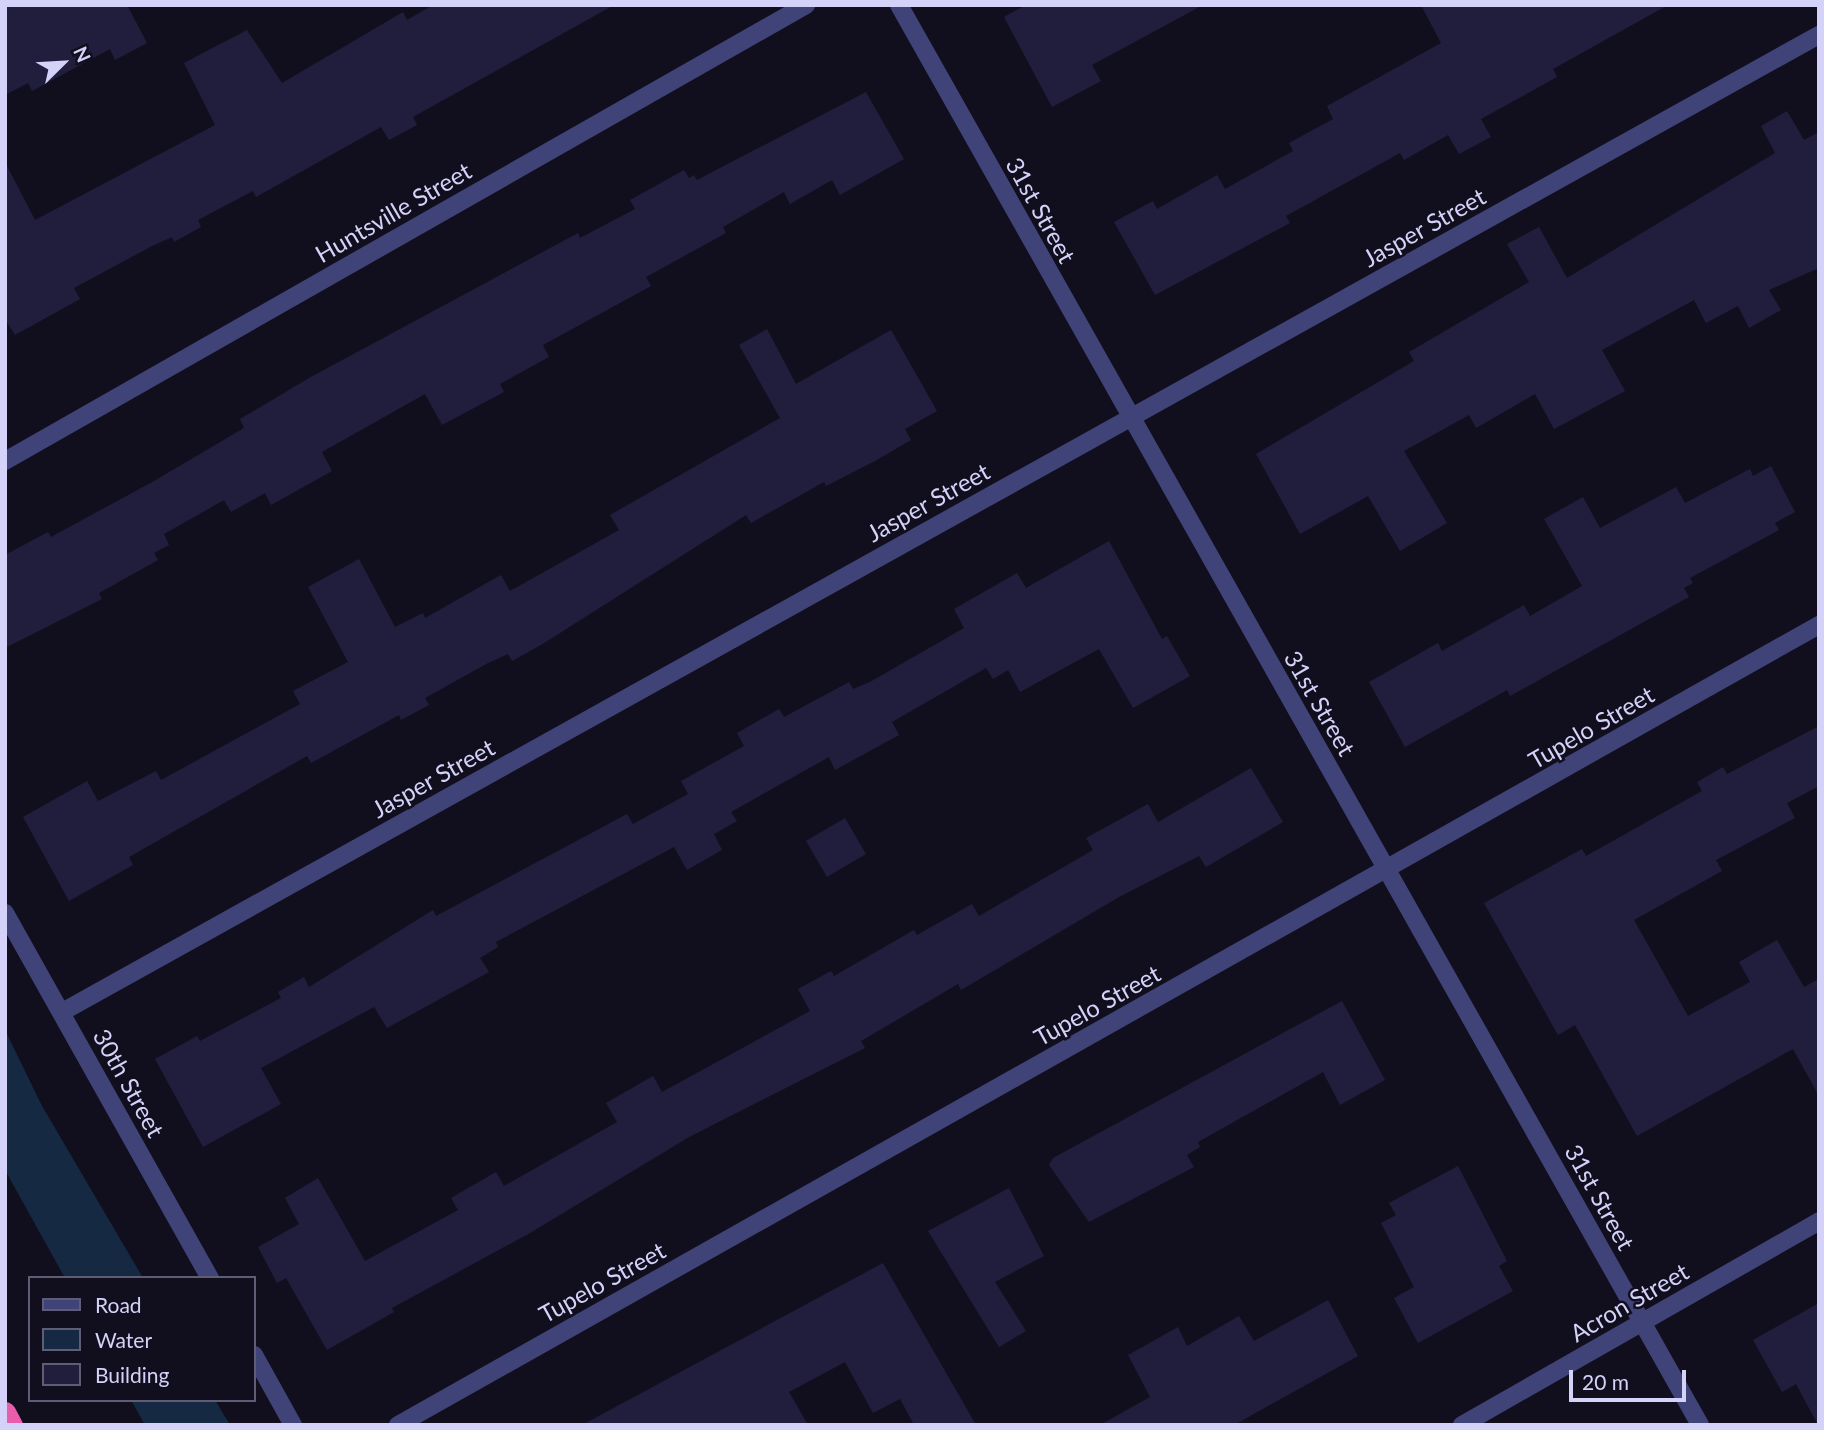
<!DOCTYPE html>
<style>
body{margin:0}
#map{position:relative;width:1824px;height:1430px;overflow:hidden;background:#110f1e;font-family:Lato,sans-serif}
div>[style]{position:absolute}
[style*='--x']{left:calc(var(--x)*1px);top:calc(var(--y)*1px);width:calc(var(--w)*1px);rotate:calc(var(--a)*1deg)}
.water>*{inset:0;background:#152a42}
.building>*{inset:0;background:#211e3d}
.minor>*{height:18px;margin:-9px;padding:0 9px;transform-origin:9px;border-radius:9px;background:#404377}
.highway>*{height:21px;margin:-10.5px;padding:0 10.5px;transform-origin:10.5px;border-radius:10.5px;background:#e95dac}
span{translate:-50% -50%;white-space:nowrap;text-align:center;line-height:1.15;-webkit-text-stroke:5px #110f1e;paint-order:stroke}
.street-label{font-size:24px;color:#d4d2f9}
.frame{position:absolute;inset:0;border:7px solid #d4d2f9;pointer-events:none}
.legend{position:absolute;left:28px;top:1276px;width:228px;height:126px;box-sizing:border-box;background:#110f1e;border:2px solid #5f5d76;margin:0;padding:9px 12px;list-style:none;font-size:21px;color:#d4d2f9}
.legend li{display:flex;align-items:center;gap:14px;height:35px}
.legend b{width:35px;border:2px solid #5f5d76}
.north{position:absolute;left:28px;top:28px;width:70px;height:70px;-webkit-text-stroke:5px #110f1e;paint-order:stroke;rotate:66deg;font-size:19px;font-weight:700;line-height:28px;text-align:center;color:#d4d2f9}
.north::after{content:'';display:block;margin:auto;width:24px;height:32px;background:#d4d2f9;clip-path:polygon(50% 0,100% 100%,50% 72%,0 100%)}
.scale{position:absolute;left:1569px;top:1370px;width:117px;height:32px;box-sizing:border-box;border:4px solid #d4d2f9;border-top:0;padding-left:9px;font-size:21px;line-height:24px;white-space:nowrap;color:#d4d2f9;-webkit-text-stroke:5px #110f1e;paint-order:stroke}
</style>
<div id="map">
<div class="water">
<i style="clip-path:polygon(5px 1030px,42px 1106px,143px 1278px,65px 1278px,5px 1170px)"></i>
<i style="clip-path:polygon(131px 1400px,215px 1400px,230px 1425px,145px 1425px)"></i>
</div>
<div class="building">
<i style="clip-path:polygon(5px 5px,127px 5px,147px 43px,115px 60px,110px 49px,32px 91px,28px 83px,5px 95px)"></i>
<i style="clip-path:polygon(433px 5px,614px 5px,413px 117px,417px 125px,389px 140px,381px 127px,256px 197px,253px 191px,198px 220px,201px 227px,174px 242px,172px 237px,152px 246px,74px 288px,80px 299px,15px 335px,5px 319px,5px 162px,35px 220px,215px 125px,184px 63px,247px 30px,282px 83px,403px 12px,407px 20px)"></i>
<i style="clip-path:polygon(1026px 5px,1203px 5px,1092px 65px,1101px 81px,1052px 107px,1004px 17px)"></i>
<i style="clip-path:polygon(1421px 5px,1668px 5px,1553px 69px,1557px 77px,1481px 119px,1491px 137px,1459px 154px,1448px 135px,1404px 160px,1400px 153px,1286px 216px,1290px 223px,1155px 295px,1114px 222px,1153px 201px,1157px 209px,1217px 175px,1225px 189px,1293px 151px,1289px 143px,1333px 119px,1327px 106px,1441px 43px)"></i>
<i style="clip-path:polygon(866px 92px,904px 159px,840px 195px,832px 180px,790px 204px,784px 192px,723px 227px,726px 233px,646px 277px,651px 286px,543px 345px,549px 357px,500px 384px,504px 392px,442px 425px,425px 394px,322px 452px,332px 471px,271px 505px,265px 493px,231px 512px,224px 500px,164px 534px,169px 545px,154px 553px,158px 560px,99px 593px,102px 599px,5px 648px,5px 555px,48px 532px,51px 537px,154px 481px,244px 428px,240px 419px,309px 378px,578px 233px,580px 238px,635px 209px,630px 200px,684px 170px,689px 178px,694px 175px,697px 180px)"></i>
<i style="clip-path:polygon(1787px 111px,1804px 140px,1819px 132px,1819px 268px,1769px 290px,1781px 310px,1749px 328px,1738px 306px,1706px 323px,1694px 300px,1602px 350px,1625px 391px,1554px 429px,1535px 394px,1476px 428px,1469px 415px,1404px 451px,1447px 523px,1400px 551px,1368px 496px,1300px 534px,1256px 454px,1414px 361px,1409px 352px,1529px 282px,1507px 244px,1539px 227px,1567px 278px,1775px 153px,1761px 126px)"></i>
<i style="clip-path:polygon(767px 329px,796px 384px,891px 330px,937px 411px,905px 429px,911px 440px,875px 461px,826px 486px,824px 482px,751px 523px,746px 515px,541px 645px,512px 661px,508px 654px,488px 663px,425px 698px,429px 705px,401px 720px,399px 715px,311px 763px,307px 756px,129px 857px,133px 865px,69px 901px,23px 817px,87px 781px,98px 801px,156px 771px,161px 780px,300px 704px,293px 691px,348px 662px,308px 587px,359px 559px,395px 627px,423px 613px,425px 618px,501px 575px,510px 591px,619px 530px,610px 515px,780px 418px,739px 345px)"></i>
<i style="clip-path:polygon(1771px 466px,1795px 512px,1775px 523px,1779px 530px,1690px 578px,1693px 583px,1684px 588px,1689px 597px,1510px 696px,1507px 690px,1405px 747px,1369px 682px,1438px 643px,1442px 651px,1524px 605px,1530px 616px,1582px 586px,1544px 519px,1583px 497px,1600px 528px,1676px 487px,1685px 503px,1750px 469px,1753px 476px)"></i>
<i style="clip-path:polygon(1109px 541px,1162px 639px,1167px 636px,1190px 676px,1133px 708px,1099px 649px,1020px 692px,1008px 670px,993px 679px,986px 668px,892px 722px,899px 735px,835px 770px,829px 757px,731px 812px,737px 821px,714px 834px,722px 850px,687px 870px,674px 847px,496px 942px,498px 947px,480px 958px,489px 972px,387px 1028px,374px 1007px,261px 1068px,281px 1104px,203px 1147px,155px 1059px,197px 1036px,200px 1041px,281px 998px,278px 992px,304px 977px,309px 987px,433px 910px,436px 916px,627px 814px,633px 824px,688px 794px,681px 781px,744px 746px,737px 733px,779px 709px,784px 717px,849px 682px,853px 689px,870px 682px,964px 628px,954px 609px,1017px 573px,1026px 588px)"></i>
<i style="clip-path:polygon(1819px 726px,1819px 786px,1787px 803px,1795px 818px,1716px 860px,1722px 871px,1634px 920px,1688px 1016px,1750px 982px,1739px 962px,1777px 940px,1804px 987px,1819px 979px,1819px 1096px,1793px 1049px,1637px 1136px,1575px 1025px,1558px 1035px,1484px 903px,1582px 849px,1586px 856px,1702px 791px,1697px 782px,1723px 767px,1727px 774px)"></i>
<i style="clip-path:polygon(1251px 768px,1283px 822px,1206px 867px,1199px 856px,1119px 897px,961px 990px,958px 984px,861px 1041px,865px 1048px,689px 1137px,530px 1233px,392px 1308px,394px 1312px,327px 1350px,286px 1278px,277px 1283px,258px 1247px,299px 1224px,285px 1198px,318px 1178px,365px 1261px,458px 1210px,451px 1198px,496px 1172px,504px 1186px,617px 1122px,606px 1103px,653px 1076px,662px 1092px,810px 1011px,798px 989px,831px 971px,834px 976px,914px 930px,917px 935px,972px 904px,979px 916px,1093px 850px,1086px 838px,1148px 804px,1158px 822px)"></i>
<i style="clip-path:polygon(845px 818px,866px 854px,827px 877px,806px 841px)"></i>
<i style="clip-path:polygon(1342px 1001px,1385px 1080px,1340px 1105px,1323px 1072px,1198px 1142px,1200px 1147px,1187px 1155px,1194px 1167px,1089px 1222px,1049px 1165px,1053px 1158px)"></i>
<i style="clip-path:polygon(1458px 1166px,1507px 1261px,1499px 1266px,1513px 1291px,1418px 1343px,1394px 1298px,1414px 1287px,1381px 1223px,1396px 1215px,1389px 1203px)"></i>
<i style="clip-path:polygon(1009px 1188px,1044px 1256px,995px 1282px,1026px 1331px,999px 1347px,928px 1231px)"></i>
<i style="clip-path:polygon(883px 1263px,976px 1425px,914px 1425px,900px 1399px,873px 1413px,845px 1362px,789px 1392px,808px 1425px,582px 1425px)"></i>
<i style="clip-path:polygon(1328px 1300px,1358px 1356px,1234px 1425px,1100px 1425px,1150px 1397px,1128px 1355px,1178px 1327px,1187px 1346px,1239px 1316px,1254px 1341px)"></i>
<i style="clip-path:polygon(1819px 1303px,1819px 1425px,1818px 1425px,1796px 1384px,1782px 1392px,1753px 1340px)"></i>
</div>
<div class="minor">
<i style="--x:899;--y:5;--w:1630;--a:60.57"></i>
<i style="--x:5;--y:461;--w:922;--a:-29.65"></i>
<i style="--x:5;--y:913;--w:419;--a:60.7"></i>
<i style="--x:62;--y:1012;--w:2010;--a:-29.08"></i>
<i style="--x:254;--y:1355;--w:80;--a:60.9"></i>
<i style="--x:398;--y:1425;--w:1631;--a:-29.38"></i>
<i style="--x:1462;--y:1425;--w:411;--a:-29.7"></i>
</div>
<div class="highway">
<i style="--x:5;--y:1412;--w:15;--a:62"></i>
</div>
<div class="street-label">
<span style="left:1041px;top:210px;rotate:61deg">31st Street</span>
<span style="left:393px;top:212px;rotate:-30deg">Huntsville Street</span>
<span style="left:1424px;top:227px;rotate:-29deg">Jasper Street</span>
<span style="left:928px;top:502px;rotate:-29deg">Jasper Street</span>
<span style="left:1320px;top:703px;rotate:60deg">31st Street</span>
<span style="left:1591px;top:727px;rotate:-30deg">Tupelo Street</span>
<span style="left:433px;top:778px;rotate:-29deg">Jasper Street</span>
<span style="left:1097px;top:1005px;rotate:-29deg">Tupelo Street</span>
<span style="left:129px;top:1083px;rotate:61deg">30th Street</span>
<span style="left:1600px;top:1197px;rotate:61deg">31st Street</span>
<span style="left:602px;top:1282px;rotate:-29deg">Tupelo Street</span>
<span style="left:1629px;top:1302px;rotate:-30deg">Acron Street</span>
</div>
<div class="frame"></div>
<ul class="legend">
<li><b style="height:9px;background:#404377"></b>Road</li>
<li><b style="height:19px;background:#152a42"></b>Water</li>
<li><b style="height:19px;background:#211e3d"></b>Building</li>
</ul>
<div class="north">N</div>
<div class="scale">20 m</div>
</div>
